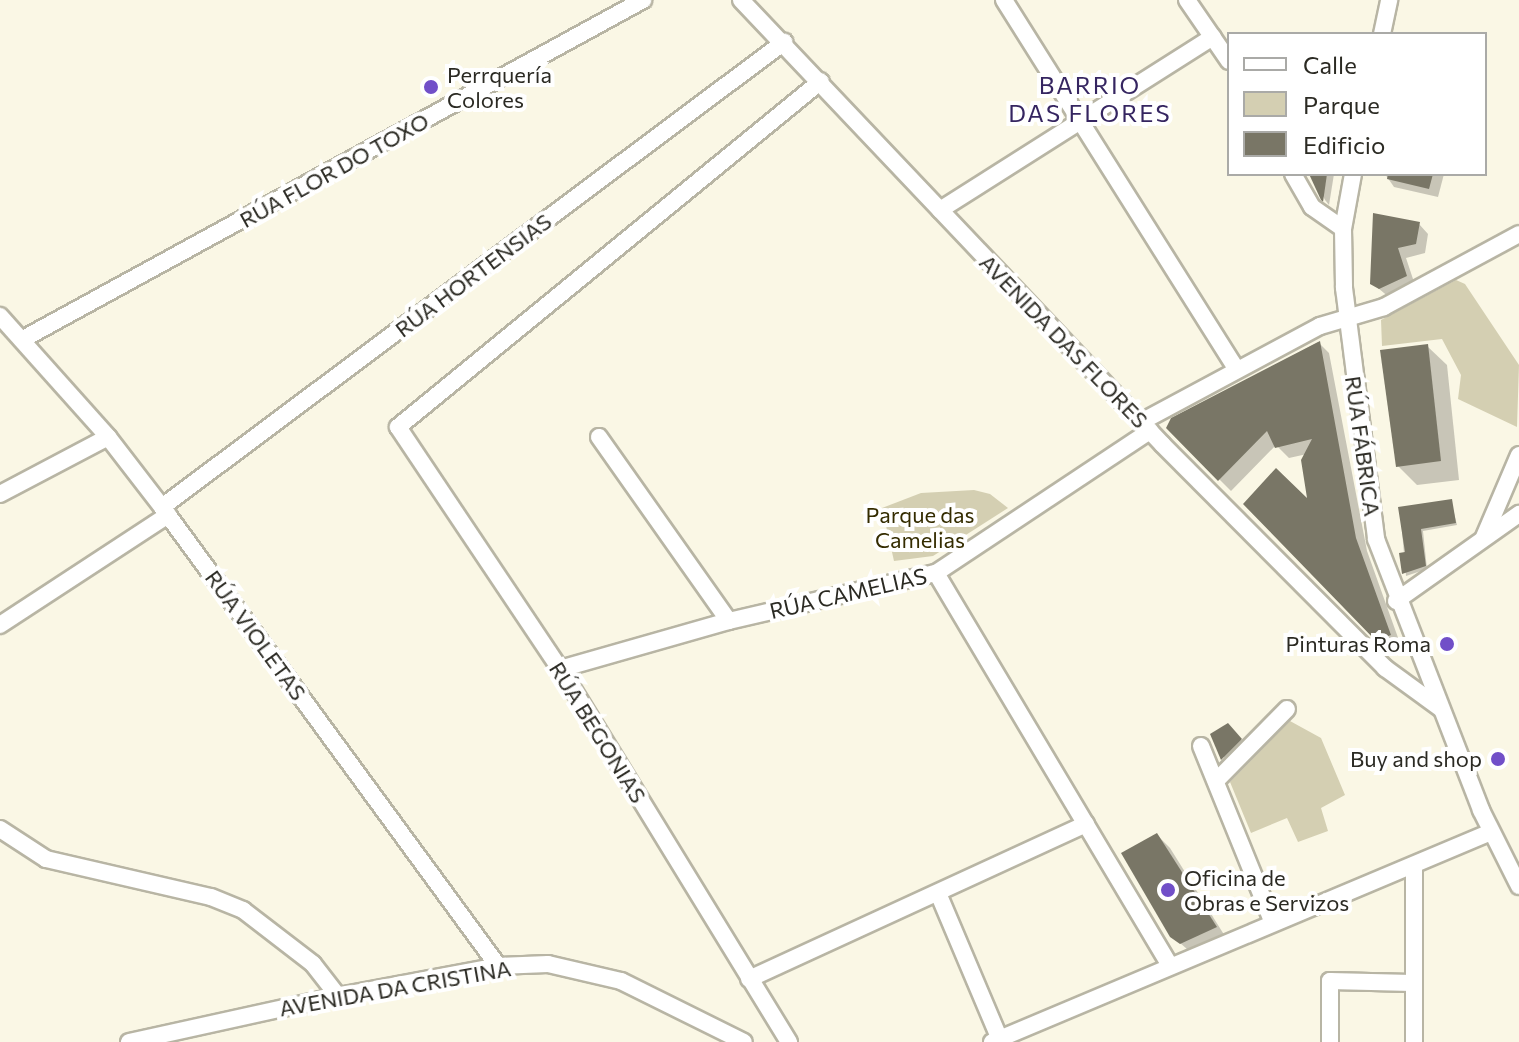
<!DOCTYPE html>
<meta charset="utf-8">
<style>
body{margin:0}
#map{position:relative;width:1519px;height:1042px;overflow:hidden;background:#faf7e5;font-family:Commissioner,sans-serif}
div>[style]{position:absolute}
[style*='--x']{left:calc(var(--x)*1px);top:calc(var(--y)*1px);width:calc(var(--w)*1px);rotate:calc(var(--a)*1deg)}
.green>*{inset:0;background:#d4cfb2}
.shadow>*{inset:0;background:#0003}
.building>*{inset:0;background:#797666}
.roads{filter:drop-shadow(2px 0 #b8b5a4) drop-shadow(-2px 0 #b8b5a4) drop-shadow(0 2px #b8b5a4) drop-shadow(0 -2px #b8b5a4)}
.minor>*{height:16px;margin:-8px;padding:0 8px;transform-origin:8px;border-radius:8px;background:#fff}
.dots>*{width:22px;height:22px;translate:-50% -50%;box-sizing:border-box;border:4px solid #fff;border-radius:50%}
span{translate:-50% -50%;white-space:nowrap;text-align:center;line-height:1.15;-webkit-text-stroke:8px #fff;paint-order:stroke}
.poi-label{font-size:22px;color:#2b2a23}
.left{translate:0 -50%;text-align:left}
.right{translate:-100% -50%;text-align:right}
.street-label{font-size:22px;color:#2b2a23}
.park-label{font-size:22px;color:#342c00}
.neighbourhood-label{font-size:24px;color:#352560;letter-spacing:2px}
.legend{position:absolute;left:1227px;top:32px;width:260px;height:144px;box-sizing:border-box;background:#fff;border:2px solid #aaaaa7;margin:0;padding:10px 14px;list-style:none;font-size:24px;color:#2b2a23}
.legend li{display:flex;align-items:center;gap:16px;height:40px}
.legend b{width:40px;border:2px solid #aaaaa7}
</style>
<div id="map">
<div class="green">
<i style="clip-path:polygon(1456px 280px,1465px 284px,1519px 365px,1517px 427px,1458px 399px,1461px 375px,1442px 339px,1382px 346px,1381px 320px)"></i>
<i style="clip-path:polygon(974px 490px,990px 494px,1008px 508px,933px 556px,894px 561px,882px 508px,921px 493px)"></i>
<i style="clip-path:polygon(1290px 721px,1321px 738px,1345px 795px,1321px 808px,1328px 831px,1298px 842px,1287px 818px,1251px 833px,1230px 782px)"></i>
</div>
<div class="shadow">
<i style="clip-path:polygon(1312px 174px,1334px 174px,1329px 205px,1325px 200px)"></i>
<i style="clip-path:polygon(1385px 174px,1444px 174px,1438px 197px,1394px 187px)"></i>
<i style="clip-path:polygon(1374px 216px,1419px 224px,1428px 234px,1425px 253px,1406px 258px,1415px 285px,1390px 298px,1372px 283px)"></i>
<i style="clip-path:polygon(1318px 342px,1329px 353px,1367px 551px,1401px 646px,1390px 651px,1245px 504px,1310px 504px,1307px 454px,1289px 458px,1276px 445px,1231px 491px,1168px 428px,1172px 420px)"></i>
<i style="clip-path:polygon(1427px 346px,1447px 365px,1459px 480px,1417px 485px,1398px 466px)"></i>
<i style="clip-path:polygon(1451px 501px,1457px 525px,1423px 531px,1427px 569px,1406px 576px,1400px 509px)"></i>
<i style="clip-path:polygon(1227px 725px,1247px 746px,1228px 764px,1212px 735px)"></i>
<i style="clip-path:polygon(1157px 835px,1170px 848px,1228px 941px,1195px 956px,1172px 936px)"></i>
</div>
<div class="building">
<i style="clip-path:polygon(1309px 174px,1327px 174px,1323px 202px,1321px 200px)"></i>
<i style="clip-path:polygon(1388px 174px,1433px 174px,1429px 189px,1387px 179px)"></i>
<i style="clip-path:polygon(1373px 213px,1420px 222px,1416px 244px,1398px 248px,1407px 276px,1379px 289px,1370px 284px)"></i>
<i style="clip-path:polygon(1320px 341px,1356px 538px,1391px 635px,1376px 641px,1243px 504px,1276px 468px,1307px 498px,1301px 460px,1312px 439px,1275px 448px,1267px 431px,1218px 481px,1166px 428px,1171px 418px)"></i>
<i style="clip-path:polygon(1428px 344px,1441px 461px,1396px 467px,1380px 350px)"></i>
<i style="clip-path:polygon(1452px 499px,1456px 523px,1421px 529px,1426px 566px,1402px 574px,1399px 553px,1405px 552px,1398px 507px)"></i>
<i style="clip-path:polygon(1228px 723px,1242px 739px,1221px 760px,1210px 734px)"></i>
<i style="clip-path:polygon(1157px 833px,1217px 927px,1180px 944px,1170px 937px,1121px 853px)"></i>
</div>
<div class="roads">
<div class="minor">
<i style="--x:741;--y:0;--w:613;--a:46.52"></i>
<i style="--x:1163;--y:445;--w:315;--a:45.1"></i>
<i style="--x:1385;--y:668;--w:68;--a:36"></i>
<i style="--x:1004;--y:0;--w:437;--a:57.8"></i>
<i style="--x:1187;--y:0;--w:74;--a:55.5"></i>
<i style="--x:1382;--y:34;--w:35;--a:-78"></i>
<i style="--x:1293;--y:174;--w:38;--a:60"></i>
<i style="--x:1312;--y:207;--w:38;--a:35"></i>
<i style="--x:1353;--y:174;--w:56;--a:100.3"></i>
<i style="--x:1343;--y:229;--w:59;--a:89"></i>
<i style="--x:1344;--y:288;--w:253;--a:82.7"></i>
<i style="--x:1376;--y:539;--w:291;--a:68.8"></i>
<i style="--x:1481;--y:810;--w:85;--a:63.4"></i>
<i style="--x:940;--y:210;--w:323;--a:-32.4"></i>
<i style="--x:0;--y:316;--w:162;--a:48.2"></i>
<i style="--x:108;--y:437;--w:88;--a:52.4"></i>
<i style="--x:162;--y:507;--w:569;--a:53.79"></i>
<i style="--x:23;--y:339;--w:707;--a:-28.67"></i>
<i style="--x:1141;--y:422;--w:203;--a:-28.2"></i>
<i style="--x:1320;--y:326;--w:67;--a:-16.5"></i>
<i style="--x:1384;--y:307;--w:153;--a:-28.4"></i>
<i style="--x:599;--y:437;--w:225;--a:54.8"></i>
<i style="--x:0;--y:494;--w:122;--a:-27.8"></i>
<i style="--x:162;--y:507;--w:777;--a:-36.78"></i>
<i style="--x:1484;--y:537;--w:89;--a:-66.9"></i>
<i style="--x:936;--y:573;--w:457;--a:59.2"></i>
<i style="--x:1396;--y:601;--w:151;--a:-35.3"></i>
<i style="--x:0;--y:625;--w:201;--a:-33.2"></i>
<i style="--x:560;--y:669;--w:176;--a:-15.9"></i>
<i style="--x:729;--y:621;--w:212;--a:-13.1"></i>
<i style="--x:936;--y:573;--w:257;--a:-33.6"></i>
<i style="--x:1201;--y:746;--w:189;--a:67.9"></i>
<i style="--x:1216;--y:781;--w:101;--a:-45.4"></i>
<i style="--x:0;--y:829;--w:55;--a:33.1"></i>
<i style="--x:46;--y:859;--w:169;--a:13"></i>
<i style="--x:211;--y:897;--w:35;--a:22"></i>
<i style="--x:243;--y:910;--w:88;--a:37.6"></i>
<i style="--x:313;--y:964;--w:41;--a:52"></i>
<i style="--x:1414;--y:865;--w:177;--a:90"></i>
<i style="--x:938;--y:893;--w:162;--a:67.1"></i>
<i style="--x:749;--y:979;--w:371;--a:-24.7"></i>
<i style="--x:129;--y:1042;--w:214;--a:-12.4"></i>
<i style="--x:338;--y:996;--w:163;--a:-10.6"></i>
<i style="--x:498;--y:966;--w:50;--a:-2.3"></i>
<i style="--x:548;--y:964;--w:75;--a:13.1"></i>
<i style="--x:621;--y:981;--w:137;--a:26.4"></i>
<i style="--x:789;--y:1042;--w:438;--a:-121.5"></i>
<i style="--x:560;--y:669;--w:291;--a:-123.8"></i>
<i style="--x:398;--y:427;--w:546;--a:-39.28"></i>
<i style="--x:992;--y:1042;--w:541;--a:-22.82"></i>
<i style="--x:1330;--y:1042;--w:61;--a:-90"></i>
<i style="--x:1330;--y:981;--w:82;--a:1.4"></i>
</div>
</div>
<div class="dots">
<i style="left:431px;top:87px;background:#714fc8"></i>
<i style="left:1447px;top:644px;background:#714fc8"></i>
<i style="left:1498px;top:759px;background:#714fc8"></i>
<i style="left:1168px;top:890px;background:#714fc8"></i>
</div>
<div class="poi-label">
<span class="left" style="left:447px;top:87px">Perrquería<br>Colores</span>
<span class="right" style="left:1431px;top:644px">Pinturas Roma</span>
<span class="right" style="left:1482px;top:759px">Buy and shop</span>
<span class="left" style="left:1184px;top:890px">Oficina de<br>Obras e Servizos</span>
</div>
<div class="street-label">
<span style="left:334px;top:170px;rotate:-29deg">RÚA FLOR DO TOXO</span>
<span style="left:473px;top:275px;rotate:-37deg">RÚA HORTENSIAS</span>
<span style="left:1064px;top:341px;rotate:46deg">AVENIDA DAS FLORES</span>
<span style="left:1363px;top:446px;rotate:82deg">RÚA FÁBRICA</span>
<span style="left:848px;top:593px;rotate:-13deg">RÚA CAMELIAS</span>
<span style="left:256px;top:635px;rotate:54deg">RÚA VIOLETAS</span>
<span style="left:598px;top:732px;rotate:58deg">RÚA BEGONIAS</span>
<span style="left:395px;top:988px;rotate:-10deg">AVENIDA DA CRISTINA</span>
</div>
<div class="park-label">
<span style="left:920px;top:527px">Parque das<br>Camelias</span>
</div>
<div class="neighbourhood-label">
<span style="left:1090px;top:99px">BARRIO<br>DAS FLORES</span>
</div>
<ul class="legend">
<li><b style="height:10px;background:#fff"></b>Calle</li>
<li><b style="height:22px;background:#d4cfb2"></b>Parque</li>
<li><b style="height:22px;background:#797666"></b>Edificio</li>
</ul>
</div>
